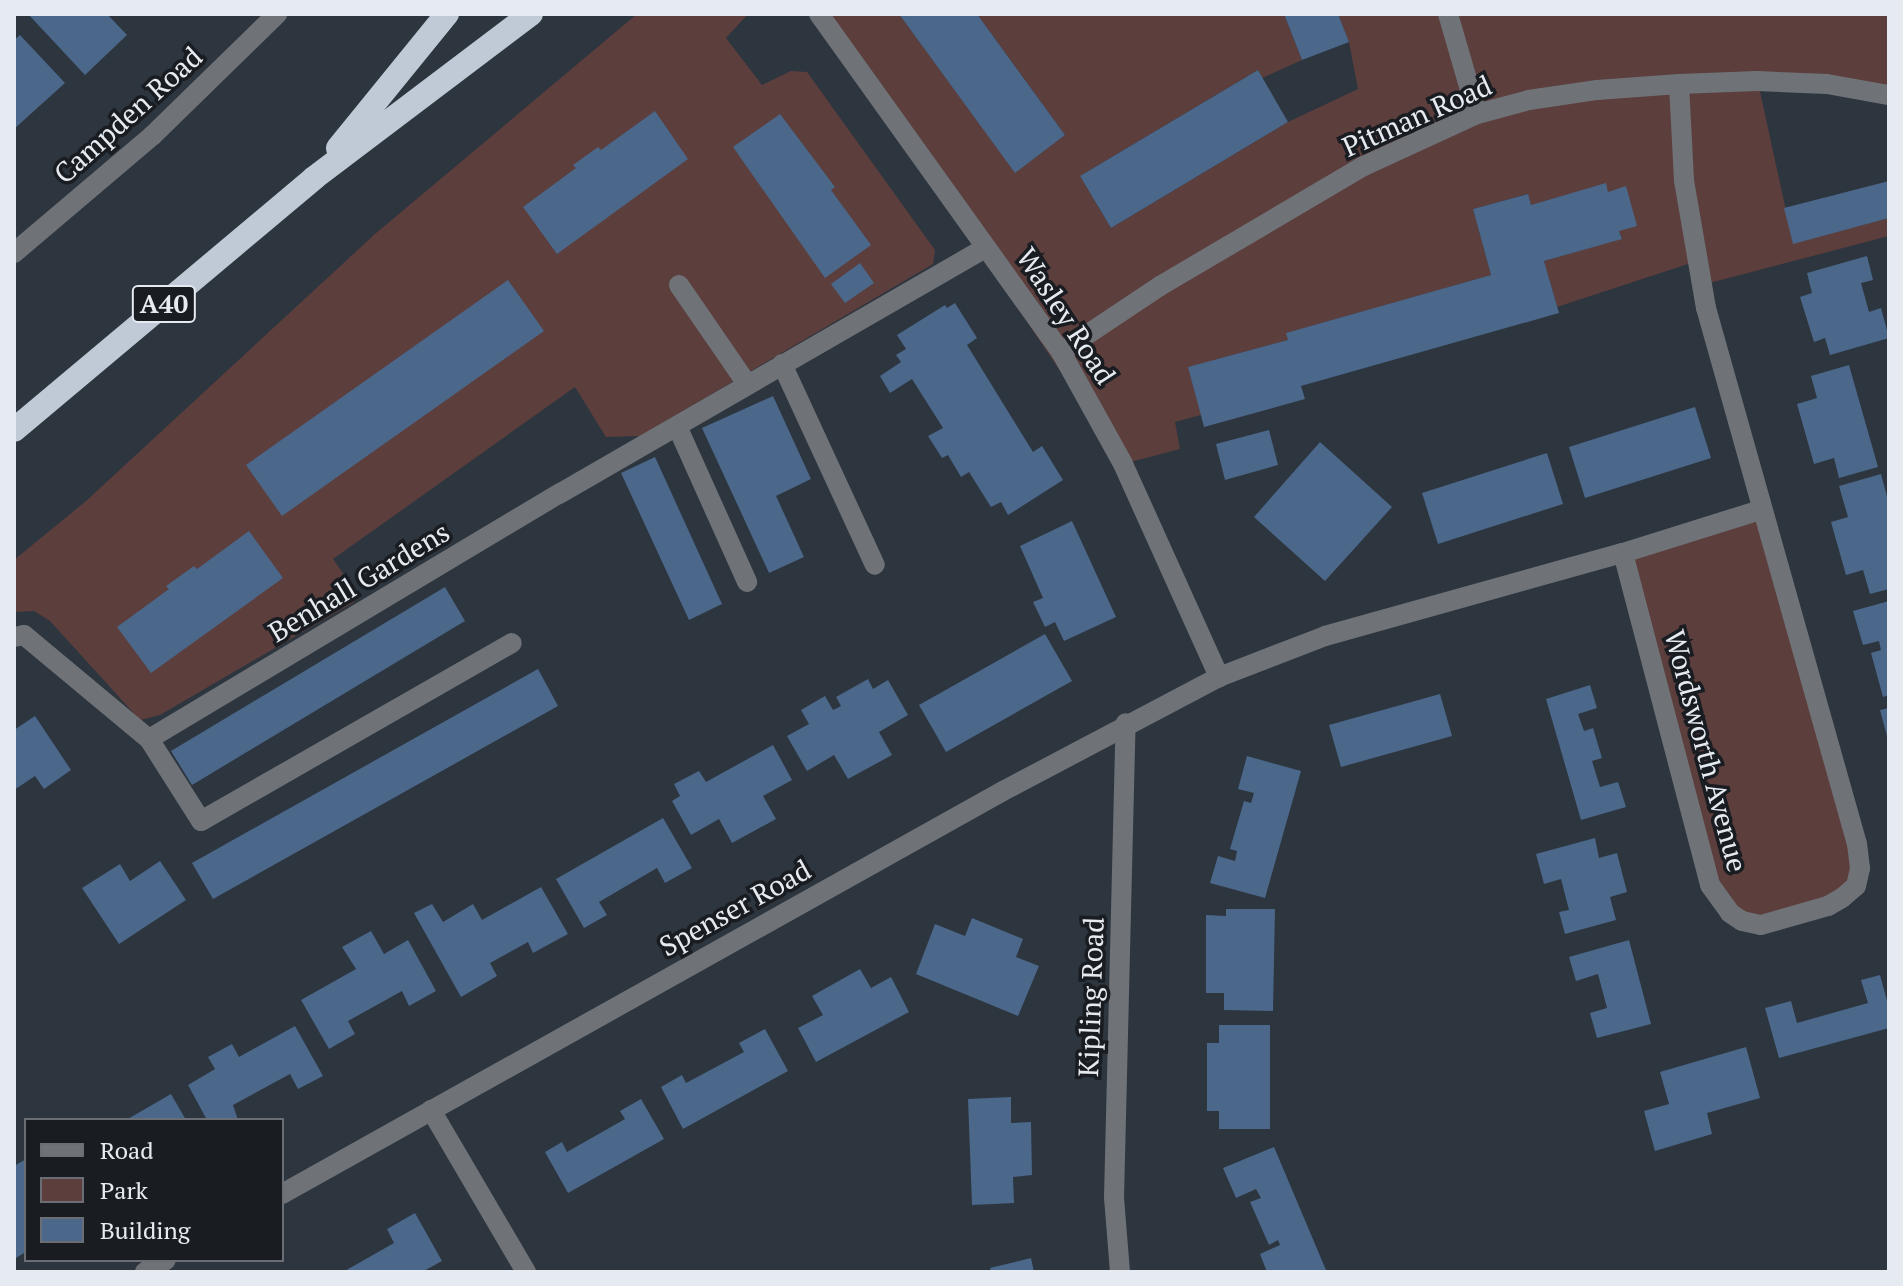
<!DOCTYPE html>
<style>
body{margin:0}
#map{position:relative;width:1903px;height:1286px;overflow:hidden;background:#2d353f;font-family:"PT Serif",serif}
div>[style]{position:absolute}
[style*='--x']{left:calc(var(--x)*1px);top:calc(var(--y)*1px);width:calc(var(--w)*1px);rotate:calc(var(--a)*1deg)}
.green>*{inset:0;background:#5c3e3d}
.building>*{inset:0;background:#4b678a}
.minor>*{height:20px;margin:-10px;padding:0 10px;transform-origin:10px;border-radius:10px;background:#6f7378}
.highway>*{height:24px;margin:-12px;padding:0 12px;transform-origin:12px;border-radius:12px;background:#c0cad6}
span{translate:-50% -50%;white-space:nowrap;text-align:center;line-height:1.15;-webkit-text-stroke:7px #191c21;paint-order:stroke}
.shield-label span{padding:2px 6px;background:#191c21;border:2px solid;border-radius:6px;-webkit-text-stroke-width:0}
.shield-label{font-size:26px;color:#e6ebf2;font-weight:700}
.street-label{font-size:28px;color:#e6ebf2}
.frame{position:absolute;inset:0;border:16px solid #e6ebf2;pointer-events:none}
.legend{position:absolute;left:24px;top:1118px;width:260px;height:144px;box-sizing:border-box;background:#191c21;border:2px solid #6b6f75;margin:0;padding:10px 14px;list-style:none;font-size:24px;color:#e6ebf2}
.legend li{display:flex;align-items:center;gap:16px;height:40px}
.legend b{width:40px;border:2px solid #6b6f75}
</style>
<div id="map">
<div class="green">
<i style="clip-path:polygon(637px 14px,748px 14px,726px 38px,762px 85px,791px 71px,807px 72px,935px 250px,933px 264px,640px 436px,606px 437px,575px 387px,333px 559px,356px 592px,354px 602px,160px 715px,140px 720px,50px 621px,34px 611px,14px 612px,14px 560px,86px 501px,375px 234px)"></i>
<i style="clip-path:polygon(819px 14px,899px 14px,1015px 172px,1065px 135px,977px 14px,1284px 14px,1302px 60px,1262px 78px,1258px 70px,1080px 176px,1111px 228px,1288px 122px,1358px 89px,1349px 42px,1338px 14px,1889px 14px,1889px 95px,1758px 82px,1793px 243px,1889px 218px,1889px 236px,1702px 285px,1697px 261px,1557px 307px,1544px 261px,1622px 238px,1619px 231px,1626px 187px,1608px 192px,1605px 184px,1531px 205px,1527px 194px,1473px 209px,1491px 275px,1287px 333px,1288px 340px,1189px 367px,1201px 415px,1175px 422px,1180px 449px,1123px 464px)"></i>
<i style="clip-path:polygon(1760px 510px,1857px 844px,1856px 886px,1761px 925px,1710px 885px,1623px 553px)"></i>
</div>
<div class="building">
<i style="clip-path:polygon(28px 14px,107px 14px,127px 35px,85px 75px)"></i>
<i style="clip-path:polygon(899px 14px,977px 14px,1065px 135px,1015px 173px)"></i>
<i style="clip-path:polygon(1284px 14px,1338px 14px,1349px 42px,1302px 60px)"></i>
<i style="clip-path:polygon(20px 35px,65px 83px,14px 129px,14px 40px)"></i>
<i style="clip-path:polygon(1258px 70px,1288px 122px,1111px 228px,1080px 176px)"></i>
<i style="clip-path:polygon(655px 111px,688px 159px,557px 254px,523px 207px,576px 168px,573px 165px,598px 147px,601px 150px)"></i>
<i style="clip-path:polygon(780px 114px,835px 187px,831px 190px,871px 245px,825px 278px,733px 147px)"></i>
<i style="clip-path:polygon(1889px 181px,1889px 218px,1793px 244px,1784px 208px)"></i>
<i style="clip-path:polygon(1606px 183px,1608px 192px,1626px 186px,1637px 226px,1619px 231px,1622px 239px,1544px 261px,1559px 313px,1301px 386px,1305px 399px,1204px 427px,1188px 367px,1288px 340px,1286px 333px,1491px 275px,1473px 209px,1528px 194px,1531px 205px)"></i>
<i style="clip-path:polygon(1867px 256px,1873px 280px,1861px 283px,1869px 312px,1881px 308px,1889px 338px,1830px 355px,1825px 338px,1814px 342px,1800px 297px,1812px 293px,1807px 273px)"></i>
<i style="clip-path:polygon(860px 263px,874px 283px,845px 303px,831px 284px)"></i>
<i style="clip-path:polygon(508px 280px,544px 331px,282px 516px,246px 465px)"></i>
<i style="clip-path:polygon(955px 303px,977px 338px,967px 345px,1033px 452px,1042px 446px,1063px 480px,1008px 515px,1001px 502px,991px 507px,969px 472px,961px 477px,948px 455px,942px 458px,928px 436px,943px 428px,912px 379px,890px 393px,880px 376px,901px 362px,896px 355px,906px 349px,897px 335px,945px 305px,947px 308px)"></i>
<i style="clip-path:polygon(1849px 365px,1878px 467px,1839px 478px,1834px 458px,1814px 464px,1797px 404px,1817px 398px,1811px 376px)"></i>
<i style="clip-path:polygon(773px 396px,811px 479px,776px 496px,804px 557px,769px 573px,702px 428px)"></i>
<i style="clip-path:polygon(1695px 407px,1711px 458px,1585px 498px,1569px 447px)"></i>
<i style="clip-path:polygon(1269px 430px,1278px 465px,1225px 480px,1216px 444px)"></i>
<i style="clip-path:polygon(1320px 442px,1392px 507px,1325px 581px,1254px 517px)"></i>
<i style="clip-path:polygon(1547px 453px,1563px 504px,1438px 544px,1422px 493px)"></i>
<i style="clip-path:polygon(655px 457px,722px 604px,689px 620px,621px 473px)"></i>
<i style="clip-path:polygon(1881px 474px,1889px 504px,1889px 589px,1870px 594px,1863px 570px,1846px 575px,1831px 522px,1848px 517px,1839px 486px)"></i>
<i style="clip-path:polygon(1072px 521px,1116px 617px,1064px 641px,1055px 622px,1045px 627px,1033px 602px,1043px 598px,1020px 546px)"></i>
<i style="clip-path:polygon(249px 531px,283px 578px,151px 673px,117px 627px,169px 589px,166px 586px,194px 566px,197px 569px)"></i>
<i style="clip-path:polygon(445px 587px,465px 621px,192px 785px,171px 751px)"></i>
<i style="clip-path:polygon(1889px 601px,1889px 695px,1883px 697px,1871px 653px,1881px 650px,1879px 641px,1863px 645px,1853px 611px)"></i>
<i style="clip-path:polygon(1045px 634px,1072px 681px,946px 752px,919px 705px)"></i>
<i style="clip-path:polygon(538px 669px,558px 706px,213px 899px,192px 863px)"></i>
<i style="clip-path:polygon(868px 679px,873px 689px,888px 680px,908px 715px,879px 732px,892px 755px,848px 779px,834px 755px,807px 771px,787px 736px,809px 724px,801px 710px,825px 696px,833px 710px,841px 706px,836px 697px)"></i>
<i style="clip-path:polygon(1590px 685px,1597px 708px,1578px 714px,1584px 731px,1593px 728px,1602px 758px,1592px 761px,1600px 787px,1618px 782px,1626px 807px,1581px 820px,1546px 699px)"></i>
<i style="clip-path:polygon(1440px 694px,1452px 736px,1341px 767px,1329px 725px)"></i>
<i style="clip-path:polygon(1889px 708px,1889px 740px,1888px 740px,1880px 710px)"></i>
<i style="clip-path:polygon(35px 716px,71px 770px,44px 789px,35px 776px,14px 790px,14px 730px)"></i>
<i style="clip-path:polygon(773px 745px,792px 780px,763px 796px,776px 819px,732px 843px,719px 819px,691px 835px,672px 801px,680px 796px,674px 784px,699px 771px,706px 782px)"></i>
<i style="clip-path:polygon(1247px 756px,1301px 771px,1265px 898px,1210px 883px,1218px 856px,1235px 861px,1237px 851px,1230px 849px,1244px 801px,1251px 803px,1254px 793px,1238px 789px)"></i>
<i style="clip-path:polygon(663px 818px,692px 868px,665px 883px,657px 868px,599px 902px,607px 915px,584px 928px,556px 879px)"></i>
<i style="clip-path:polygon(1595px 838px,1599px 858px,1617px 853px,1627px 892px,1610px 897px,1616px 920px,1565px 934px,1559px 912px,1569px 910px,1561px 879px,1544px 884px,1536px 854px)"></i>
<i style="clip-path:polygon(160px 861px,186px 900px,119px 944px,82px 888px,120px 864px,130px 881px)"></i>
<i style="clip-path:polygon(541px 887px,568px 934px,533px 953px,528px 942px,490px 963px,497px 976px,461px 997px,414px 913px,432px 904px,443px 922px,473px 904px,482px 920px)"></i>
<i style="clip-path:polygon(1226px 909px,1275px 909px,1273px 1011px,1224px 1010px,1224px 993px,1206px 993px,1206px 915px,1226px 916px)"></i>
<i style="clip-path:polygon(972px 918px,1023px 939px,1016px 957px,1039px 966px,1018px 1016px,916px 974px,935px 924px,965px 936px)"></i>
<i style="clip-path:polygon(371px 931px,384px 954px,408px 940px,436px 991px,409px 1006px,402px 991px,348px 1021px,355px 1034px,329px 1049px,301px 1000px,356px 969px,342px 947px)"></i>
<i style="clip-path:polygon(1629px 940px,1651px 1024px,1597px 1038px,1590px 1013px,1607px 1008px,1598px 974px,1576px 981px,1569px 957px)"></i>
<i style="clip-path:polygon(860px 969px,871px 988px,891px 977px,909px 1012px,816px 1062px,798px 1028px,823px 1015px,812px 996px)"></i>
<i style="clip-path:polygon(1880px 975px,1889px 1008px,1889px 1028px,1779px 1058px,1765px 1008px,1791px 1001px,1797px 1023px,1868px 1003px,1861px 980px)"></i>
<i style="clip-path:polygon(1219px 1025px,1270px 1025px,1270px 1129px,1219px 1129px,1219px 1111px,1207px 1111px,1207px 1043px,1219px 1043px)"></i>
<i style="clip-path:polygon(295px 1026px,323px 1076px,298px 1089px,290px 1074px,233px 1105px,238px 1120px,207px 1120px,188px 1085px,215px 1069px,208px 1057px,232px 1044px,239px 1057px)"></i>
<i style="clip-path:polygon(765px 1029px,788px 1071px,683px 1129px,661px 1087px,682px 1075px,686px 1083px,744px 1052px,739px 1043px)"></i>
<i style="clip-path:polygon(1746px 1047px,1760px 1098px,1707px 1113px,1712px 1134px,1655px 1151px,1644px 1111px,1669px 1104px,1660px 1072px)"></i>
<i style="clip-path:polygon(171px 1094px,186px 1120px,126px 1120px)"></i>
<i style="clip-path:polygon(1011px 1097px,1011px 1123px,1031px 1122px,1032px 1175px,1013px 1177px,1014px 1203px,972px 1205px,968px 1099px)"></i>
<i style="clip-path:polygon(641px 1099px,664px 1139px,568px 1193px,545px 1152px,562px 1142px,567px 1152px,625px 1119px,620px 1111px)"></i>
<i style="clip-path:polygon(1274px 1147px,1326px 1270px,1321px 1272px,1267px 1272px,1260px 1254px,1280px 1245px,1278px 1240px,1269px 1245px,1250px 1202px,1261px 1198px,1256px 1189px,1236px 1198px,1223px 1168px)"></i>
<i style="clip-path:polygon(26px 1159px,26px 1252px,14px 1259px,14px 1166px)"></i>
<i style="clip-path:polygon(415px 1213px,442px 1261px,422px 1272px,343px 1272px,394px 1243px,387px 1229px)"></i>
<i style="clip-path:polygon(1031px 1258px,1034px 1272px,991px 1272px,990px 1268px)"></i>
</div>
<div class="minor">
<i style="--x:819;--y:14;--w:416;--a:54.4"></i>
<i style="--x:1061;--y:352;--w:128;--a:61"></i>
<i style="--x:1123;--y:464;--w:234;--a:65.7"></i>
<i style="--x:1448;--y:14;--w:104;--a:73.8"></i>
<i style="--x:14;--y:253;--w:181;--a:-40.3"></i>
<i style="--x:152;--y:136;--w:175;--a:-44.3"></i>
<i style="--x:679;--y:285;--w:120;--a:55.5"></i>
<i style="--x:1061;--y:352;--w:119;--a:-33.7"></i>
<i style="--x:1160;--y:286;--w:237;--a:-30.5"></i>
<i style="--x:1364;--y:166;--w:124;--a:-24.7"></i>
<i style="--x:1477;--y:114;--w:54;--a:-15.1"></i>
<i style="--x:1529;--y:100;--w:69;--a:-8.4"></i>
<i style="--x:1597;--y:90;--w:82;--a:-4.2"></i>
<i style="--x:1679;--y:84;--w:78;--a:-2.2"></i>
<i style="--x:1757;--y:81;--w:70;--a:2.5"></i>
<i style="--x:1827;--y:84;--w:63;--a:10.1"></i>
<i style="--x:782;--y:364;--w:221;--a:65.2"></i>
<i style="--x:677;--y:426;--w:171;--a:65.8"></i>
<i style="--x:1623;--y:553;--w:144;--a:-17.4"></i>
<i style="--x:14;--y:637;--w:10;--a:-11"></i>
<i style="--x:24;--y:635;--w:163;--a:39.8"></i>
<i style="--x:149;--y:739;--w:478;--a:-30.9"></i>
<i style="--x:559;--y:494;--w:493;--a:-30"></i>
<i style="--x:149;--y:739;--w:97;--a:57.6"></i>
<i style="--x:201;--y:821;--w:358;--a:-29.8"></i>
<i style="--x:431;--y:1110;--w:188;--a:59.6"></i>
<i style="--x:282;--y:1194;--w:826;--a:-29.2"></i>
<i style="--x:1003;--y:791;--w:244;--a:-27.8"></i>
<i style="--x:1219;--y:677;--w:114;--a:-21.1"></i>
<i style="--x:1325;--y:636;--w:309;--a:-15.6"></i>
<i style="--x:1623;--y:553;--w:343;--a:75.3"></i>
<i style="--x:1710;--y:885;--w:34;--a:54"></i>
<i style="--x:1730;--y:913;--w:14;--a:34"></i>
<i style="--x:1742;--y:921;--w:19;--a:12"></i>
<i style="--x:1761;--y:925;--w:70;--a:-15.8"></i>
<i style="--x:1828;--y:906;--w:16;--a:-30"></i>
<i style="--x:1842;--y:898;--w:18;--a:-41"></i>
<i style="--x:1856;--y:886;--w:18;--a:-77"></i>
<i style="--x:1860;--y:868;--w:24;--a:-97"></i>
<i style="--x:1857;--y:844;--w:557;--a:-105.73"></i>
<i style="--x:1706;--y:308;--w:130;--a:-99.8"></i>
<i style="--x:1684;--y:180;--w:96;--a:-93"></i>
<i style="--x:145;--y:1272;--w:24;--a:-30"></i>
<i style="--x:1120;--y:1272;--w:74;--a:-94.6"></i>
<i style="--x:1114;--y:1198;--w:475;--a:-88.6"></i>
</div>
<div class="highway">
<i style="--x:338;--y:148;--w:173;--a:-50.9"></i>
<i style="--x:14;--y:430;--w:392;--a:-40"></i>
<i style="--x:314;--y:178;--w:272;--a:-37.1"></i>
</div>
<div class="shield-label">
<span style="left:164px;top:304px">A40</span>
</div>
<div class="street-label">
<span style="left:128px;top:115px;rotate:-42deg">Campden Road</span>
<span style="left:1417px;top:116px;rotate:-24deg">Pitman Road</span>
<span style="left:1066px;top:316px;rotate:57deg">Wasley Road</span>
<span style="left:359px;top:582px;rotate:-31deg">Benhall Gardens</span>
<span style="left:1706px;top:751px;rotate:75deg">Wordsworth Avenue</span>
<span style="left:735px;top:908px;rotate:-29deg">Spenser Road</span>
<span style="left:1091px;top:997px;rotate:-88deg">Kipling Road</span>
</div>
<div class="frame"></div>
<ul class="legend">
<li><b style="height:10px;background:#6f7378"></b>Road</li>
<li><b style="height:22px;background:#5c3e3d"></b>Park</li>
<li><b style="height:22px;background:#4b678a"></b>Building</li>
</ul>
</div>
